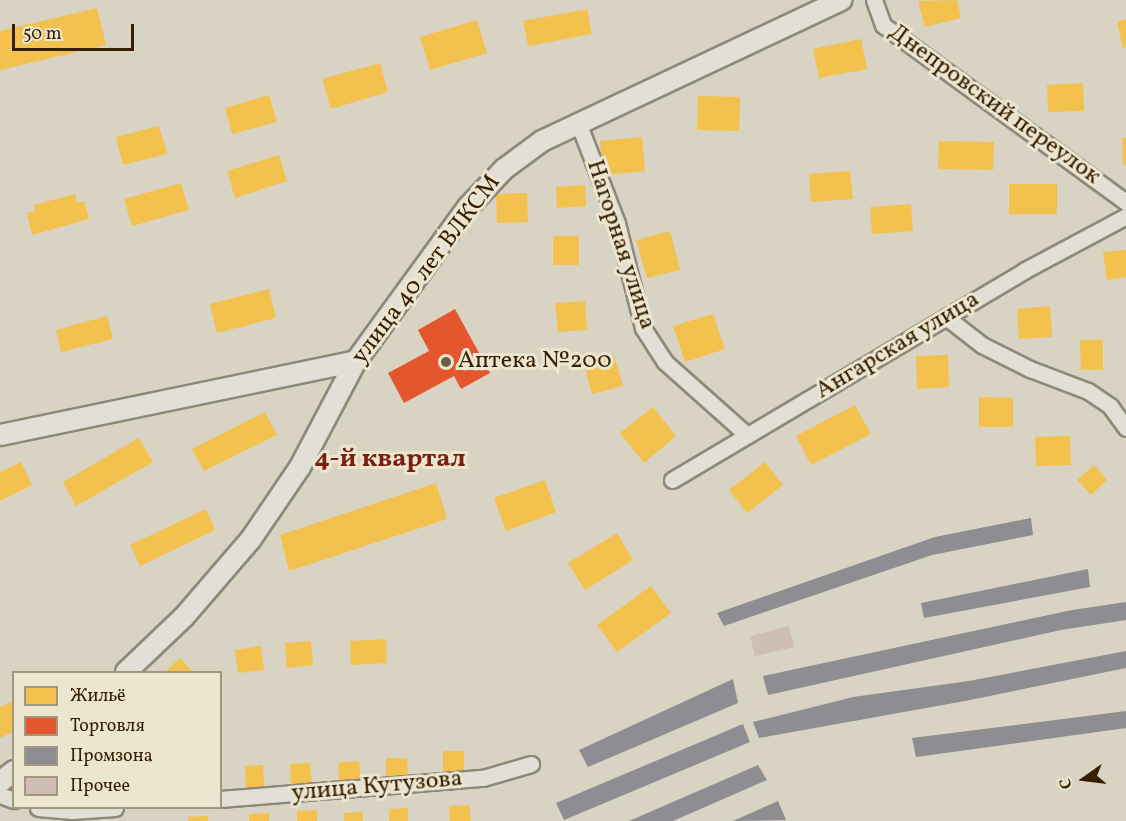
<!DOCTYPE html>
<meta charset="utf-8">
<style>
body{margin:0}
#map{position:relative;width:1126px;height:821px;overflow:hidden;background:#d8d3c2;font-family:Vollkorn,serif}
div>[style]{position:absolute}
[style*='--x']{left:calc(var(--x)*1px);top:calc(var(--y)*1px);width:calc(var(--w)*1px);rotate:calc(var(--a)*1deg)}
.homes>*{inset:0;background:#f2c14e}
.shops>*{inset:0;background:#e4572e}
.industry>*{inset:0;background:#8d8d92}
.building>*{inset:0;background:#cebeb3}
.roads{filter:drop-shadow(2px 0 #8e887a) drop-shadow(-2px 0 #8e887a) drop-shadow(0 2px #8e887a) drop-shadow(0 -2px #8e887a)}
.minor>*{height:15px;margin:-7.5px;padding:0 7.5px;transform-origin:7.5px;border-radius:7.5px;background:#e1dfd6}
.tertiary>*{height:20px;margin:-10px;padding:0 10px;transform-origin:10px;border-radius:10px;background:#e1dfd6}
.dots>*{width:16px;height:16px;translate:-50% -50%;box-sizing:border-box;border:3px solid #ece6d1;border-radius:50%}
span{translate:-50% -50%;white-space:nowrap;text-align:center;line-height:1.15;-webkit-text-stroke:6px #ece6d1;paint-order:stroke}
.street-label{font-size:24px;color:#361f02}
.poi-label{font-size:24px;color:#361f02}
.left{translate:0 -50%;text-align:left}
.neighbourhood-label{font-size:26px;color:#7a1f14;font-weight:700}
.legend{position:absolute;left:12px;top:671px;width:210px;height:138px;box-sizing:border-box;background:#ece6d1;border:2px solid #a3967e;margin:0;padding:8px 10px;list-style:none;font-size:18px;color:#361f02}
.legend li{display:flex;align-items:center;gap:12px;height:30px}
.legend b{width:30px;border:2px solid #a3967e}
.north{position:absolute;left:1054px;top:749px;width:60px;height:60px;-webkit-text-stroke:4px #ece6d1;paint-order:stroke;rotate:256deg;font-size:16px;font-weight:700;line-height:24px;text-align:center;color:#361f02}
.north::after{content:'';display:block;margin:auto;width:21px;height:27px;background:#361f02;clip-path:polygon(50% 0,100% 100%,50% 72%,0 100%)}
.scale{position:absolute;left:12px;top:24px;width:122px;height:27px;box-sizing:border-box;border:3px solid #361f02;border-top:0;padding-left:8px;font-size:18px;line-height:21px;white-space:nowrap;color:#361f02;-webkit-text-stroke:4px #ece6d1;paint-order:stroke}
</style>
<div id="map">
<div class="homes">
<i style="clip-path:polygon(957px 0,961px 18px,925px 27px,918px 1px)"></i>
<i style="clip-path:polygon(97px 8px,106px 45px,0 70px,0 31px)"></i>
<i style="clip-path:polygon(587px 9px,592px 34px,528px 46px,523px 21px)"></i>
<i style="clip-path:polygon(1126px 19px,1126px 47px,1123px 48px,1117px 22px)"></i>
<i style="clip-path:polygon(477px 20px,487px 53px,430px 70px,420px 37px)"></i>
<i style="clip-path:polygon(861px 39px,867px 69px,819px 78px,813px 49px)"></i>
<i style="clip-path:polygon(380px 63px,388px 92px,331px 109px,322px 79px)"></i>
<i style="clip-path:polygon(1083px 83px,1084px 111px,1048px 112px,1047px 85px)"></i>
<i style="clip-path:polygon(269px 95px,277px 122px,232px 134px,225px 108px)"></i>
<i style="clip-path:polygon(698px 96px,740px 97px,739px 131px,697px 130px)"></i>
<i style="clip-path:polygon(159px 126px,167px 154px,123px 165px,116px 137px)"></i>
<i style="clip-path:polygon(642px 137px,645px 171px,603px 175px,600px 141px)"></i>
<i style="clip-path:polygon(1122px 138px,1126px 138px,1126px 165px,1123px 165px)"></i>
<i style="clip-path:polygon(939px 141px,994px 142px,993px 170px,938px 169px)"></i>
<i style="clip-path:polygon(279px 155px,287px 181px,235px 198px,227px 171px)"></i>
<i style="clip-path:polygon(850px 171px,853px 199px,811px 202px,809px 174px)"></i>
<i style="clip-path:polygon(181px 183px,189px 210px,132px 226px,124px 199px)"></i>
<i style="clip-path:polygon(1009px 184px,1057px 184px,1057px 214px,1009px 214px)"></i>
<i style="clip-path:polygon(585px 185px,586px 206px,557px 208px,556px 187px)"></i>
<i style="clip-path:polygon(527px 193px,528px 222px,497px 223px,496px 194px)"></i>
<i style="clip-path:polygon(75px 194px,77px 203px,84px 201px,89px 219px,32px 235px,27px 213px,35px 211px,34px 205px)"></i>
<i style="clip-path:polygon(911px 204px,913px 231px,872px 234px,870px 207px)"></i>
<i style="clip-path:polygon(670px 231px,680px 270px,647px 278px,636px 240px)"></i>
<i style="clip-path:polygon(553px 236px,579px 236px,579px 265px,553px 265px)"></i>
<i style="clip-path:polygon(1126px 250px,1126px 277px,1107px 280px,1103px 252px)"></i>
<i style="clip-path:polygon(269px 289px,276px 318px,217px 333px,210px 304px)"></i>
<i style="clip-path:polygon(585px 301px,587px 330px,558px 332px,555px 303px)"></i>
<i style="clip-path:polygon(1050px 306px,1052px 337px,1019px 339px,1017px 309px)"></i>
<i style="clip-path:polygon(713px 314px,725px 349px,685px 362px,673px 326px)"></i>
<i style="clip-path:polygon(107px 316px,113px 339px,61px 352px,56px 330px)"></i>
<i style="clip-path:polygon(1080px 340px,1103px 340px,1103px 370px,1081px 370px)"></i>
<i style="clip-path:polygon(948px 355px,949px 387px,917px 389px,916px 356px)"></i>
<i style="clip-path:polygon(614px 356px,623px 386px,592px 394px,584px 365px)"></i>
<i style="clip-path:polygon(979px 397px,1013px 398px,1013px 427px,979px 427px)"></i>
<i style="clip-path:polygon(855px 405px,871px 434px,811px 465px,796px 436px)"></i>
<i style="clip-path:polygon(653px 407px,676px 436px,644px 463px,620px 433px)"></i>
<i style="clip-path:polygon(265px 412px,277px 435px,204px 471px,192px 449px)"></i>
<i style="clip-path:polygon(1070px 436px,1071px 465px,1036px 466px,1035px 437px)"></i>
<i style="clip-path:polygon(139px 438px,153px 462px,76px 506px,63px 482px)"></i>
<i style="clip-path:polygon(21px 462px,32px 485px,0 501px,0 472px)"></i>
<i style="clip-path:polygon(765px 462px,783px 485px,747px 513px,729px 490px)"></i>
<i style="clip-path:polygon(1094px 465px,1107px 480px,1091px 495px,1077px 480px)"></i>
<i style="clip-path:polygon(545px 480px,556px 512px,506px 531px,494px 498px)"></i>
<i style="clip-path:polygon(436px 483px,447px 519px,289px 571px,280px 535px)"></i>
<i style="clip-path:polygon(206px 509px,215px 530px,140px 566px,130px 545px)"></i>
<i style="clip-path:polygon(617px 533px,633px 560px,585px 590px,568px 563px)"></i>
<i style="clip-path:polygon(651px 586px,671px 613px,617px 652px,597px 625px)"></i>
<i style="clip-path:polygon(386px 639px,387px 663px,351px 665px,350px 641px)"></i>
<i style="clip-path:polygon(311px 641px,313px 665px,287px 668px,285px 643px)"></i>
<i style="clip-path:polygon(261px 646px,264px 670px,238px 673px,235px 650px)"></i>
<i style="clip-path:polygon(180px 658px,193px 672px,165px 672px)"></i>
<i style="clip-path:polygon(14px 701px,14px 731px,0 738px,0 707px)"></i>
<i style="clip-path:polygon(443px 751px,464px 751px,464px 774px,443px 774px)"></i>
<i style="clip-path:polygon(386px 758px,407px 758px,408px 779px,386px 779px)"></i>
<i style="clip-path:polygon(359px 761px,361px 780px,339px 782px,338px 763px)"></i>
<i style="clip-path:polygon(310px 763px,312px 785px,291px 786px,290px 764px)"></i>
<i style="clip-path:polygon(263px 765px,264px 787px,246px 788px,245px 766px)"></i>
<i style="clip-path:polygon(469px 805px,471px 821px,450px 821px,449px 806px)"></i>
<i style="clip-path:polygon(408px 808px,408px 821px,389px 821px,389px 809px)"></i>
<i style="clip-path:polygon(317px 810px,317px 821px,297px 821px,297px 811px)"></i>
<i style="clip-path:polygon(363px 812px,363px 821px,344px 821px,344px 813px)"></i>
<i style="clip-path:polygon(269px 813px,269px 821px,249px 821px,249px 814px)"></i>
<i style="clip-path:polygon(208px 816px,208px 821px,188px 821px,188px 817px)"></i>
</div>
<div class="shops">
<i style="clip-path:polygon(455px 309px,490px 373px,461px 389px,454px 376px,404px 403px,388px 373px,429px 351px,418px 330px)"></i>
</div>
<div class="industry">
<i style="clip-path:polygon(1031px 518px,1033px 535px,932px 555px,724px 626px,717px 613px,935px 537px)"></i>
<i style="clip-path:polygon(1088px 569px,1090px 587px,924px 618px,921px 603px)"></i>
<i style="clip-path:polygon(1126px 602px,1126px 620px,1061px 630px,768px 695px,763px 676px,1072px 610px)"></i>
<i style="clip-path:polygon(1126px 651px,1126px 668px,965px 701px,759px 738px,753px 722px,853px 697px,969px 681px)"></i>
<i style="clip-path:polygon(733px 679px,738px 703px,588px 767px,579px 750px)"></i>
<i style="clip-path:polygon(1126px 711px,1126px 728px,916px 757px,912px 738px)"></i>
<i style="clip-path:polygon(743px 724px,750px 742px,564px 820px,556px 803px)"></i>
<i style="clip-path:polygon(758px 765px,767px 780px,673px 821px,629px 821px)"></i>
<i style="clip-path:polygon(778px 801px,786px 820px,733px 821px)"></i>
</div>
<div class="building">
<i style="clip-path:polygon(789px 626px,794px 647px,755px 656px,750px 636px)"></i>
</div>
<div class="roads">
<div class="minor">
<i style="--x:874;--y:0;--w:27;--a:70"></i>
<i style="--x:883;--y:25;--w:301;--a:36.1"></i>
<i style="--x:579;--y:125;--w:105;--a:68.8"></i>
<i style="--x:617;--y:223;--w:108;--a:76.1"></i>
<i style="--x:643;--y:328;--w:40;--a:57.1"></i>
<i style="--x:665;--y:362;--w:110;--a:41.7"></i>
<i style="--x:946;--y:317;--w:46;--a:37.9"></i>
<i style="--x:982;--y:345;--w:54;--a:26.6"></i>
<i style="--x:1030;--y:369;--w:62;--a:20.8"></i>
<i style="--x:1088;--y:391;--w:27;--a:34"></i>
<i style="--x:1110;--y:406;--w:27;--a:54"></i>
<i style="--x:672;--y:480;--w:411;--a:-30.7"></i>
<i style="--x:1025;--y:270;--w:115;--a:-28.1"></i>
<i style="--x:0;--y:795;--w:15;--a:20"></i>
<i style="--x:220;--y:799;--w:264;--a:-4.6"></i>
<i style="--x:483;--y:778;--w:50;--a:-16.3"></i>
<i style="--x:38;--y:808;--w:34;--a:5"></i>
<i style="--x:72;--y:811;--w:43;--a:-4"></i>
</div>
<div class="tertiary">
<i style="--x:0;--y:435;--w:364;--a:-11.7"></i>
<i style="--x:126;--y:672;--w:79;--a:-43.5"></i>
<i style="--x:183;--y:618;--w:104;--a:-49.3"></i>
<i style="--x:251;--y:539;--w:87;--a:-55.8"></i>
<i style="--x:300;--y:467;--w:120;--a:-62.2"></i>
<i style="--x:356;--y:361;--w:190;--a:-54"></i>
<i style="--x:468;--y:207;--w:52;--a:-46.5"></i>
<i style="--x:504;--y:169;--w:47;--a:-36.4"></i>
<i style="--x:542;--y:141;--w:331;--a:-25.2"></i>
<i style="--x:0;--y:782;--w:18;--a:-38"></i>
</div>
</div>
<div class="dots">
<i style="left:446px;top:362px;background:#6f5e45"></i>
</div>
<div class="street-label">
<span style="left:994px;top:105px;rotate:36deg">Днепровский переулок</span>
<span style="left:620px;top:245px;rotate:72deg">Нагорная улица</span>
<span style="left:427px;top:270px;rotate:-53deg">улица 40 лет ВЛКСМ</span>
<span style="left:898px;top:346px;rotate:-31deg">Ангарская улица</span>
<span style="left:377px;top:787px;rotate:-5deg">улица Кутузова</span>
</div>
<div class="poi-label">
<span class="left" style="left:458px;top:362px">Аптека №200</span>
</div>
<div class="neighbourhood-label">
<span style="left:390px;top:460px">4-й квартал</span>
</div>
<ul class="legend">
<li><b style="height:16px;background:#f2c14e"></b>Жильё</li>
<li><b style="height:16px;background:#e4572e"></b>Торговля</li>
<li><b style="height:16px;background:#8d8d92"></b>Промзона</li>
<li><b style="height:16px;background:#cebeb3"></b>Прочее</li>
</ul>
<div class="north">С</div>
<div class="scale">50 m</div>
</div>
